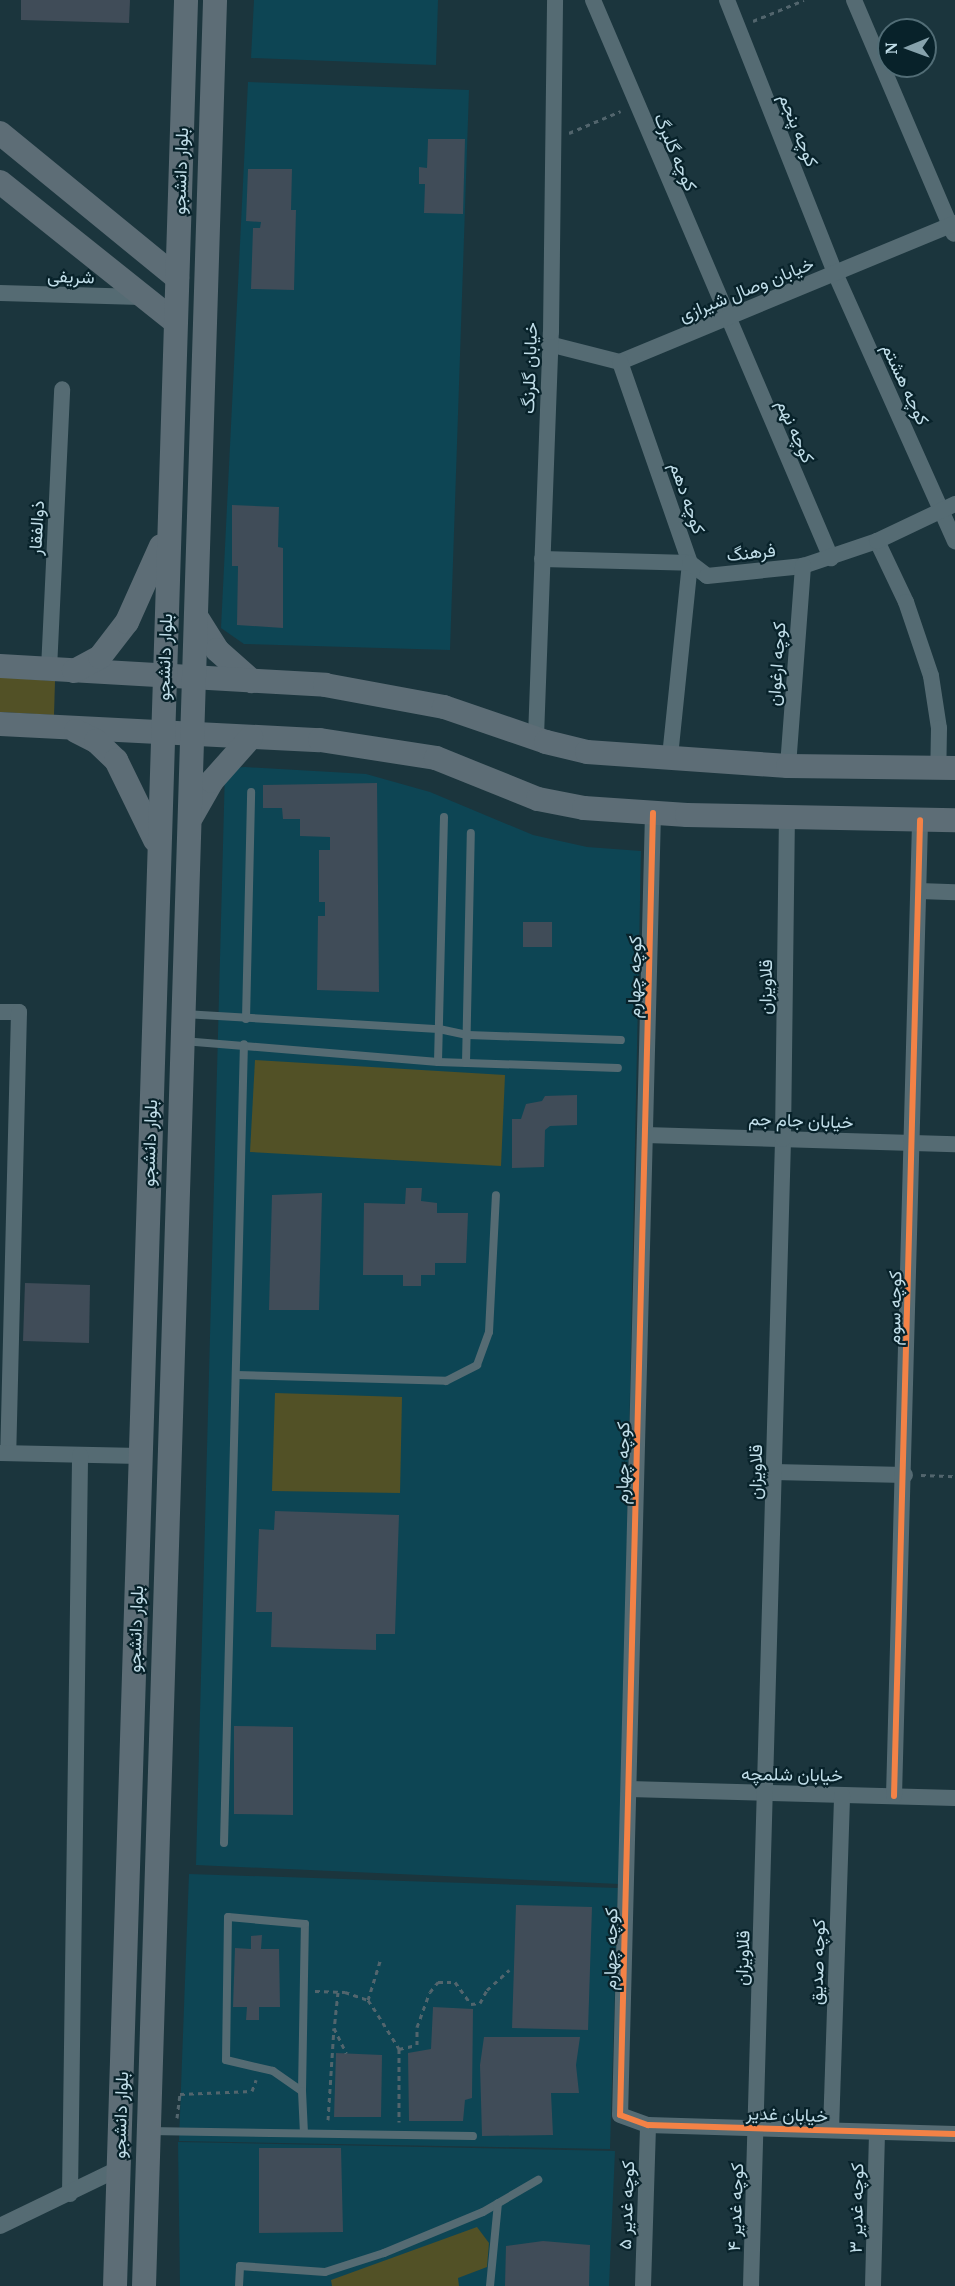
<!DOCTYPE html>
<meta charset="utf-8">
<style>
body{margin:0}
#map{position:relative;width:955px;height:2286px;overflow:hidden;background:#1b353d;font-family:"PT Serif",Vazirmatn,serif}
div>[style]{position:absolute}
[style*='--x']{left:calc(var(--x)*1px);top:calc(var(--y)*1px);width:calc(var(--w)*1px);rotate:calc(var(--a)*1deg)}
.built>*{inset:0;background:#0d4554}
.green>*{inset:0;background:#525126}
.building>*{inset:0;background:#404c58}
.path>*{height:3px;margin-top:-1.5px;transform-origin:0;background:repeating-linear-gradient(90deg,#52656d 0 4.5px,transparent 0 9px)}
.lane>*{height:8px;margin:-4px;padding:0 4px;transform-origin:4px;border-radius:4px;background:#556b73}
.street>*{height:16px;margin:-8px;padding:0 8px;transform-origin:8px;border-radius:8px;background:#556b73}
.secondary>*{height:24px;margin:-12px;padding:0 12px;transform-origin:12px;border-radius:12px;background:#5d6d76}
.cycleway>*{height:6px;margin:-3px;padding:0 3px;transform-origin:3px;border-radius:3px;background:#f48246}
span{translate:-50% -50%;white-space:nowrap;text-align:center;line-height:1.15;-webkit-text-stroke:4.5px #08222a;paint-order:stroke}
.street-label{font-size:18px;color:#c0dde8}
.north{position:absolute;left:877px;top:18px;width:60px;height:60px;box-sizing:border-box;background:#08222a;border:2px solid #526d76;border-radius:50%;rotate:269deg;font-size:16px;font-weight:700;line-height:24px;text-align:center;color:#c0dde8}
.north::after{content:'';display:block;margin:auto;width:21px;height:27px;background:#86a2ac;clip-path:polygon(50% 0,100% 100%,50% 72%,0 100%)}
</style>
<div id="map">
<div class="built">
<i style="clip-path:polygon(254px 0,438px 0,436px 65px,251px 58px)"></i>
<i style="clip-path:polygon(248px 82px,469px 90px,450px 650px,244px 644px,221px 628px)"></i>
<i style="clip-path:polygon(245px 767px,366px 774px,430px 792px,533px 835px,587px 847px,641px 851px,620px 1884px,196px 1865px,225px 769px)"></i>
<i style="clip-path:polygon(189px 1874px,618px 1888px,610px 2149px,179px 2141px)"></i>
<i style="clip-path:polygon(178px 2142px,615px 2151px,609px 2286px,180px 2286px)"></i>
</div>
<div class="green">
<i style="clip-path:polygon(0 677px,55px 681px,54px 715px,0 712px)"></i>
<i style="clip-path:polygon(255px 1060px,505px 1075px,501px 1166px,250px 1152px)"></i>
<i style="clip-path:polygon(275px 1393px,402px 1397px,400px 1493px,272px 1491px)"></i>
<i style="clip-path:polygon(477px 2227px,489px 2243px,487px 2267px,458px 2278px,459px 2286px,332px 2286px,331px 2280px)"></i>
</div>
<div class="building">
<i style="clip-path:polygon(21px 0,130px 0,129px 23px,21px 20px)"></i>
<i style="clip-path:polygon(428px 139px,465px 139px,463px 214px,424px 213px,425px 184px,419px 184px,419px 167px,427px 168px)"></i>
<i style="clip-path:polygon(248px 169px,292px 169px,291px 210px,296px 210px,294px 290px,251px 289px,253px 228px,260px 228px,261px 222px,246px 221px)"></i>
<i style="clip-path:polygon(232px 505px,279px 507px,278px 547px,283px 548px,283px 628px,237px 625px,238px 566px,232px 566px)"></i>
<i style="clip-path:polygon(377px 783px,379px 992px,317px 990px,318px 916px,325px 916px,325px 902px,319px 902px,319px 850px,330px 850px,330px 837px,300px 836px,300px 819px,283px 819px,282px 808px,263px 808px,263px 785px)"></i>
<i style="clip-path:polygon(523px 922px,552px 922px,552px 947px,523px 947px)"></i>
<i style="clip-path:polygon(577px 1095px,577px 1125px,550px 1126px,545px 1130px,544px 1167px,512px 1168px,512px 1119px,521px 1119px,526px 1104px,542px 1101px,545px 1096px)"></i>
<i style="clip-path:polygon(406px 1188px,422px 1188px,421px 1201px,437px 1203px,437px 1213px,468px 1213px,466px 1263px,435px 1263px,435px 1275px,421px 1275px,421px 1286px,403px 1286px,403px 1275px,363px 1275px,364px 1203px,405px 1204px)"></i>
<i style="clip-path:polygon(322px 1193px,319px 1310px,269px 1310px,272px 1195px)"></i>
<i style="clip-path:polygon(25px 1283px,90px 1285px,89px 1343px,23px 1341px)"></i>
<i style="clip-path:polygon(275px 1511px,399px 1515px,395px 1634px,376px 1634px,376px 1650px,271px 1647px,272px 1612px,256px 1612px,259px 1529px,274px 1530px)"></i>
<i style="clip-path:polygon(234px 1726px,293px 1727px,293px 1815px,234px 1814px)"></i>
<i style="clip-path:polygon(516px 1905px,592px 1907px,588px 2030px,512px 2028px)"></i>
<i style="clip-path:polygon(262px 1935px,261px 1949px,279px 1949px,280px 2007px,259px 2007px,259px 2020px,246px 2020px,247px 2007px,233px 2007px,235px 1948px,251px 1949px,251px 1936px)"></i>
<i style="clip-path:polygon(433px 2007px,473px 2009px,472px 2098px,465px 2100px,463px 2121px,409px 2121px,408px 2053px,431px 2049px)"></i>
<i style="clip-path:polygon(484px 2037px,580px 2037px,576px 2065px,579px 2093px,551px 2093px,553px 2135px,482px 2136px,480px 2065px)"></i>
<i style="clip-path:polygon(336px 2053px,382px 2055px,381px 2117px,334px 2117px)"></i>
<i style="clip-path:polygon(259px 2148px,341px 2148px,343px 2232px,259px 2233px)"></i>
<i style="clip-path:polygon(543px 2241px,590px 2245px,589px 2286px,505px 2286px,506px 2246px)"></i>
</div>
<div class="path">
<i style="--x:753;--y:21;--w:55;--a:-22.4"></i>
<i style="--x:569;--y:133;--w:56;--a:-22.9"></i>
<i style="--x:921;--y:1475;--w:34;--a:2"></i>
<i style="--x:315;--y:1991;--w:30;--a:2"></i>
<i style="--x:345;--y:1992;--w:24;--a:19"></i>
<i style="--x:368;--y:2000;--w:18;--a:56"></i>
<i style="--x:378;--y:2015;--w:40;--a:58"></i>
<i style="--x:399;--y:2049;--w:73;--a:90"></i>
<i style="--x:338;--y:1992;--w:36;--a:96"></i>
<i style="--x:334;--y:2028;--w:28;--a:64"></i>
<i style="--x:368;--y:2000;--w:44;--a:-72.8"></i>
<i style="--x:399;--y:2049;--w:18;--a:-13"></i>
<i style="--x:417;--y:2045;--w:18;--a:-90"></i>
<i style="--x:417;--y:2027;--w:37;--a:-70"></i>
<i style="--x:430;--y:1992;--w:13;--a:-51"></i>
<i style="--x:438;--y:1982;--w:17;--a:0"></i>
<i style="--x:455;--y:1982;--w:27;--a:54"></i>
<i style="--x:471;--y:2004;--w:9;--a:-6"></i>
<i style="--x:480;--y:2003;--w:15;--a:-62"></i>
<i style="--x:487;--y:1990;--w:30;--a:-42"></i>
<i style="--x:177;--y:2118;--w:24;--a:-83"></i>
<i style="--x:180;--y:2094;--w:72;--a:-2.4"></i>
<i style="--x:252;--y:2091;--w:12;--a:-70"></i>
<i style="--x:328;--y:2120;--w:92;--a:-86.3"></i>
</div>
<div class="lane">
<i style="--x:184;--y:1014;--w:255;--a:3.4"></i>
<i style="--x:439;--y:1029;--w:30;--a:12"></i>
<i style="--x:468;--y:1035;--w:153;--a:1.9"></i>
<i style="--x:246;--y:1019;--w:227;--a:-88.7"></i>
<i style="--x:183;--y:1041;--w:256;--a:4.7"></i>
<i style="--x:438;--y:1062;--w:180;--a:1.9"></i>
<i style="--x:438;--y:1062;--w:245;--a:-88.6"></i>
<i style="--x:466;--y:1063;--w:230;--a:-88.8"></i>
<i style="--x:236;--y:1375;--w:210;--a:1.6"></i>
<i style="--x:446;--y:1381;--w:35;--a:-27"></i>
<i style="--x:477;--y:1365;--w:35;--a:-70"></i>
<i style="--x:489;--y:1332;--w:137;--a:-87.1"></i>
<i style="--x:224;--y:1843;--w:799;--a:-88.57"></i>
<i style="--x:302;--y:2091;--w:167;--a:-89"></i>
<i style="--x:305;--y:1924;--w:77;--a:-174.8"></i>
<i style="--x:228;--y:1917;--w:143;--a:90.8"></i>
<i style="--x:226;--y:2060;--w:48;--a:13.2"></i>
<i style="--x:273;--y:2071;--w:35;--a:35"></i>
<i style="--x:302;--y:2091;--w:42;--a:87.3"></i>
<i style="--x:149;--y:2131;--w:324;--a:0.9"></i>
<i style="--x:239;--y:2286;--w:20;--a:-87"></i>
<i style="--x:240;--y:2266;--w:85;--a:4"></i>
<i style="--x:325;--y:2272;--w:62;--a:-17.9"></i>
<i style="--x:384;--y:2253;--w:107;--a:-22.5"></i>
<i style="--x:483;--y:2212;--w:64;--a:-30.2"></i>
<i style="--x:490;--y:2286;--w:83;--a:-84.5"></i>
</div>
<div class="street">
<i style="--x:593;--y:0;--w:607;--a:66.9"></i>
<i style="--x:727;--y:0;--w:294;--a:68.4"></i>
<i style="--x:835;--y:273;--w:294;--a:65.9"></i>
<i style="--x:854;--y:0;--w:254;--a:66.9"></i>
<i style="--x:0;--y:293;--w:141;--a:1.6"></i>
<i style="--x:549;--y:344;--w:73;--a:14.2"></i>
<i style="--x:620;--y:362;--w:363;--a:-22.5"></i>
<i style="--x:620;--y:362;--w:213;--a:70.8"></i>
<i style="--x:690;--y:563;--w:196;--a:95.9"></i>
<i style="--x:877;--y:541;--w:68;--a:64.6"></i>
<i style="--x:906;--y:602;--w:78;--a:71.3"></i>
<i style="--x:931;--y:676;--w:53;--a:81.3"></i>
<i style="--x:939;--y:728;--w:39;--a:91"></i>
<i style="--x:542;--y:559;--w:148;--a:1.5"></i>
<i style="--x:690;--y:563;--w:21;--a:37"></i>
<i style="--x:707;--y:576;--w:97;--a:-5.9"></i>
<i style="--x:803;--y:566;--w:78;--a:-18.7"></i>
<i style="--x:877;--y:541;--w:86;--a:-25.4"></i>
<i style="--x:49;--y:669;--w:280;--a:-87.3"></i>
<i style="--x:536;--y:737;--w:405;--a:-87.9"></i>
<i style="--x:551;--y:332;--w:332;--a:-89.3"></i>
<i style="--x:788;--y:766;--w:201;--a:-85.7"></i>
<i style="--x:653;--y:813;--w:1302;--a:91.45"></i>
<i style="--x:620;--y:2115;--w:30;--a:20"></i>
<i style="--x:648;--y:2125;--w:307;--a:1.7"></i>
<i style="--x:919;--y:891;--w:36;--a:2"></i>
<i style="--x:0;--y:1012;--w:19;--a:0"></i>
<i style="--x:19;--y:1012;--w:441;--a:91.4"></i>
<i style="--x:645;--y:1135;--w:310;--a:1.7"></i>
<i style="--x:0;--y:1453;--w:140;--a:1.2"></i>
<i style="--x:774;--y:1472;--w:131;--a:1.3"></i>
<i style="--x:629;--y:1789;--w:326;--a:1.6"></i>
<i style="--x:894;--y:1796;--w:976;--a:-88.47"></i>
<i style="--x:831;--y:2130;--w:335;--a:-88.1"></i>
<i style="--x:70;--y:2194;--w:739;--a:-89.22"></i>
<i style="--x:0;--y:2226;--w:131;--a:-25.8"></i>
<i style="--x:643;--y:2286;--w:161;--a:-88.2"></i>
<i style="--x:751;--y:2286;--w:1147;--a:-88.4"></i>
<i style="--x:783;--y:1139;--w:322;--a:-89.3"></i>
<i style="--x:873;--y:2286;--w:154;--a:-88.5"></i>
</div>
<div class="secondary">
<i style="--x:0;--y:133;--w:229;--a:39.3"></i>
<i style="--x:0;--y:182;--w:223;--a:38.6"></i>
<i style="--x:196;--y:616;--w:40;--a:58"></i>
<i style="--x:217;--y:650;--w:47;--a:41.5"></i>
<i style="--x:0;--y:666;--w:326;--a:3.3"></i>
<i style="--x:325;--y:685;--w:121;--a:10.5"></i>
<i style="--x:444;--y:707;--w:108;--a:18.9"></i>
<i style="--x:546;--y:742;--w:42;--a:13.7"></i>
<i style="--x:587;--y:752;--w:201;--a:4"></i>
<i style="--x:788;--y:766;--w:167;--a:0.7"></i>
<i style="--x:74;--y:671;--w:30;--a:-28"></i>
<i style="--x:100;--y:657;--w:44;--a:-52.4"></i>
<i style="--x:127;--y:622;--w:83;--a:-65.9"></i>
<i style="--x:0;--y:724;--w:320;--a:2.9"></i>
<i style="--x:320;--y:740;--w:117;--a:8.8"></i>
<i style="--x:436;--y:758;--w:110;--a:21.9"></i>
<i style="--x:538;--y:799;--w:47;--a:11.1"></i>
<i style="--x:584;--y:808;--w:103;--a:3.9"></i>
<i style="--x:687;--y:815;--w:268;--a:1.1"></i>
<i style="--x:76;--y:731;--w:22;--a:27"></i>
<i style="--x:96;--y:741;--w:28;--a:44"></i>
<i style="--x:116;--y:760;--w:89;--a:64"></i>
<i style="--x:192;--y:816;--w:40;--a:-60.3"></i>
<i style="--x:212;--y:781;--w:59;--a:-48.4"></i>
<i style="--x:115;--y:2286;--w:2287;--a:-88.22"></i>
<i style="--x:144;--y:2286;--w:2287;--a:-88.22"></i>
</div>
<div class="cycleway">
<i style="--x:653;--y:813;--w:1302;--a:91.45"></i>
<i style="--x:620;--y:2115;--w:30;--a:20"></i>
<i style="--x:648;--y:2125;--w:307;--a:1.7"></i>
<i style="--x:894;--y:1796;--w:976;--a:-88.47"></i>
</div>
<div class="street-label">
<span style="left:799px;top:130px;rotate:68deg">کوچه پنجم</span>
<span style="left:676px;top:152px;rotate:67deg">کوچه گلبرگ</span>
<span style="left:180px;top:171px;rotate:-88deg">بلوار دانشجو</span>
<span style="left:71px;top:276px;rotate:2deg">شریفی</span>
<span style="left:746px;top:289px;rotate:-22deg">خیابان وصال شیرازی</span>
<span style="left:529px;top:368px;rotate:-88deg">خیابان گلرنگ</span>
<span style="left:906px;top:384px;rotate:65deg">کوچه هشتم</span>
<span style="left:796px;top:431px;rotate:66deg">کوچه نهم</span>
<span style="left:688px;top:498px;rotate:71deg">کوچه دهم</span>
<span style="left:36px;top:528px;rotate:-87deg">ذوالفقار</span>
<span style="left:751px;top:552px;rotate:-6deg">فرهنگ</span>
<span style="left:164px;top:657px;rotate:-88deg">بلوار دانشجو</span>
<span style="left:776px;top:664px;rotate:-86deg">کوچه ارغوان</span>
<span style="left:634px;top:977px;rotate:-89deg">کوچه چهارم</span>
<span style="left:765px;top:987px;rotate:-89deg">قلاویزان</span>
<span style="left:801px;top:1120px;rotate:2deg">خیابان جام جم</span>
<span style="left:149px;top:1143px;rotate:-88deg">بلوار دانشجو</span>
<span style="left:894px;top:1308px;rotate:-89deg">کوچه سوم</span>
<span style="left:622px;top:1463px;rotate:-89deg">کوچه چهارم</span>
<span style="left:755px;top:1472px;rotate:-89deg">قلاویزان</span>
<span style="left:135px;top:1629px;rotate:-88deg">بلوار دانشجو</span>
<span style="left:792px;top:1774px;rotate:1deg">خیابان شلمچه</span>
<span style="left:610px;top:1949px;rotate:-89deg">کوچه چهارم</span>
<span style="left:742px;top:1958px;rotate:-88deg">قلاویزان</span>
<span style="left:817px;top:1962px;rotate:-88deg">کوچه صدیق</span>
<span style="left:787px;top:2114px;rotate:2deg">خیابان غدیر</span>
<span style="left:120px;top:2115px;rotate:-88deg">بلوار دانشجو</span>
<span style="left:626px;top:2205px;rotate:-88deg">کوچه غدیر ۵</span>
<span style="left:735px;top:2207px;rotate:-88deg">کوچه غدیر ۴</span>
<span style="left:856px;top:2208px;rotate:-89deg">کوچه غدیر ۳</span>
</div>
<div class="north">N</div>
</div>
